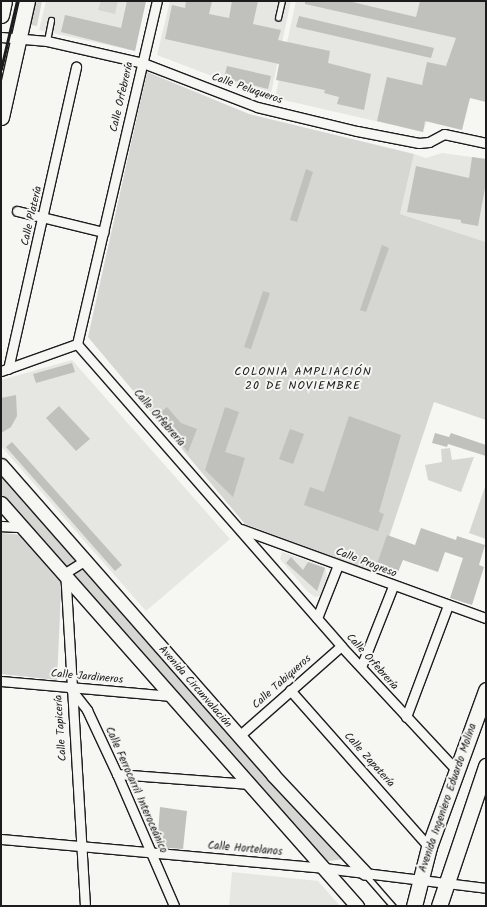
<!DOCTYPE html>
<meta charset="utf-8">
<style>
body{margin:0}
#map{position:relative;width:487px;height:907px;overflow:hidden;background:#f6f6f2;font-family:Kalam,sans-serif}
div>[style]{position:absolute}
[style*='--x']{left:calc(var(--x)*1px);top:calc(var(--y)*1px);width:calc(var(--w)*1px);rotate:calc(var(--a)*1deg)}
.built>*{inset:0;background:#e6e6e2}
.green>*{inset:0;background:#d6d6d2}
.building>*{inset:0;background:#c0c0bd}
.roads{filter:drop-shadow(1px 0 #1c1c1c) drop-shadow(-1px 0 #1c1c1c) drop-shadow(0 1px #1c1c1c) drop-shadow(0 -1px #1c1c1c)}
.service>*{height:4.5px;margin:-2.25px;padding:0 2.25px;transform-origin:2.25px;border-radius:2.25px;background:#f6f6f2}
.minor>*{height:9px;margin:-4.5px;padding:0 4.5px;transform-origin:4.5px;border-radius:4.5px;background:#f6f6f2}
.secondary>*{height:13px;margin:-6.5px;padding:0 6.5px;transform-origin:6.5px;border-radius:6.5px;background:#f6f6f2}
.primary>*{height:15px;margin:-7.5px;padding:0 7.5px;transform-origin:7.5px;border-radius:7.5px;background:#f6f6f2}
.rail>*{height:2.5px;margin:-1.25px;padding:0 1.25px;transform-origin:1.25px;border-radius:1.25px;background:#1c1c1c}
span{translate:-50% -50%;white-space:nowrap;text-align:center;line-height:1.15;-webkit-text-stroke:4px #f6f6f2;paint-order:stroke}
.street-label{font-size:11px;color:#1c1c1c}
.neighbourhood-label{font-size:12px;color:#1c1c1c;letter-spacing:1px}
.frame{position:absolute;inset:0;border:2px solid #1c1c1c;pointer-events:none}
</style>
<div id="map">
<div class="built">
<i style="clip-path:polygon(46px 1px,146px 1px,135px 51px,39px 30px)"></i>
<i style="clip-path:polygon(170px 1px,291px 1px,270px 98px,157px 55px)"></i>
<i style="clip-path:polygon(296px 1px,470px 1px,423px 132px,275px 98px)"></i>
<i style="clip-path:polygon(442px 153px,486px 159px,486px 242px,400px 214px,414px 154px,426px 158px)"></i>
<i style="clip-path:polygon(72px 360px,230px 539px,146px 611px,1px 446px,1px 380px)"></i>
<i style="clip-path:polygon(282px 552px,325px 567px,327px 578px,320px 596px,315px 597px,307px 591px,280px 559px)"></i>
<i style="clip-path:polygon(232px 872px,318px 881px,340px 906px,229px 906px)"></i>
</div>
<div class="green">
<i style="clip-path:polygon(35px 1px,42px 1px,37px 26px,30px 25px)"></i>
<i style="clip-path:polygon(101px 1px,118px 1px,115px 14px,98px 10px)"></i>
<i style="clip-path:polygon(147px 72px,249px 114px,414px 154px,400px 214px,486px 242px,486px 420px,434px 402px,377px 573px,245px 524px,88px 337px)"></i>
<i style="clip-path:polygon(450px 448px,452px 460px,474px 457px,461px 492px,428px 480px,425px 465px,442px 462px,441px 449px)"></i>
<i style="clip-path:polygon(1px 472px,269px 774px,343px 859px,323px 862px,62px 569px,57px 680px,1px 674px,1px 533px,35px 536px,1px 497px)"></i>
<i style="clip-path:polygon(486px 484px,486px 539px,469px 533px)"></i>
</div>
<div class="building">
<i style="clip-path:polygon(127px 1px,146px 1px,135px 51px,61px 32px,65px 15px,121px 28px)"></i>
<i style="clip-path:polygon(186px 1px,212px 1px,209px 14px,229px 18px,232px 1px,258px 1px,253px 24px,281px 30px,278px 40px,330px 51px,328px 63px,371px 74px,364px 110px,337px 104px,339px 97px,324px 93px,325px 90px,276px 80px,279px 64px,165px 39px,172px 5px,185px 8px)"></i>
<i style="clip-path:polygon(305px 1px,348px 1px,416px 17px,420px 1px,486px 1px,486px 102px,470px 98px,462px 130px,425px 121px,423px 132px,377px 121px,387px 77px,422px 85px,427px 62px,446px 66px,456px 38px,305px 4px)"></i>
<i style="clip-path:polygon(299px 16px,434px 48px,431px 58px,296px 27px)"></i>
<i style="clip-path:polygon(227px 66px,271px 76px,268px 89px,224px 78px)"></i>
<i style="clip-path:polygon(472px 157px,486px 159px,486px 183px,478px 226px,461px 223px,461px 220px,407px 212px,416px 166px,469px 178px)"></i>
<i style="clip-path:polygon(306px 169px,313px 172px,297px 222px,290px 220px)"></i>
<i style="clip-path:polygon(382px 245px,389px 248px,366px 312px,360px 310px)"></i>
<i style="clip-path:polygon(263px 291px,270px 293px,251px 349px,244px 347px)"></i>
<i style="clip-path:polygon(72px 363px,75px 372px,36px 383px,33px 374px)"></i>
<i style="clip-path:polygon(341px 367px,353px 371px,351px 378px,338px 374px)"></i>
<i style="clip-path:polygon(16px 395px,17px 416px,11px 427px,1px 433px,1px 398px)"></i>
<i style="clip-path:polygon(59px 406px,90px 439px,76px 451px,46px 418px)"></i>
<i style="clip-path:polygon(167px 407px,181px 423px,197px 429px,188px 452px,156px 416px)"></i>
<i style="clip-path:polygon(225px 407px,239px 412px,225px 452px,245px 458px,233px 497px,205px 470px)"></i>
<i style="clip-path:polygon(349px 416px,401px 435px,379px 512px,384px 514px,378px 531px,304px 505px,310px 487px,324px 492px)"></i>
<i style="clip-path:polygon(290px 429px,304px 434px,293px 464px,279px 459px)"></i>
<i style="clip-path:polygon(435px 433px,449px 437px,451px 433px,486px 445px,486px 456px,448px 444px,447px 447px,432px 443px)"></i>
<i style="clip-path:polygon(12px 442px,122px 565px,115px 571px,6px 447px)"></i>
<i style="clip-path:polygon(421px 528px,456px 540px,457px 536px,485px 545px,479px 565px,484px 567px,472px 605px,450px 598px,463px 558px,445px 552px,438px 572px,403px 560px,398px 572px,377px 564px,387px 535px,415px 545px)"></i>
<i style="clip-path:polygon(291px 557px,303px 570px,308px 562px,325px 568px,317px 591px,286px 563px)"></i>
<i style="clip-path:polygon(160px 807px,187px 811px,183px 849px,157px 847px)"></i>
</div>
<div class="roads">
<div class="service">
<i style="--x:278;--y:18;--w:17;--a:-77"></i>
<i style="--x:47;--y:41;--w:21;--a:-79"></i>
<i style="--x:365;--y:874;--w:43;--a:48.8"></i>
</div>
<div class="minor">
<i style="--x:1;--y:37;--w:46;--a:5"></i>
<i style="--x:47;--y:41;--w:98;--a:12.9"></i>
<i style="--x:143;--y:63;--w:122;--a:21.1"></i>
<i style="--x:257;--y:107;--w:103;--a:13.5"></i>
<i style="--x:357;--y:131;--w:63;--a:11"></i>
<i style="--x:419;--y:143;--w:10;--a:-6"></i>
<i style="--x:429;--y:142;--w:17;--a:-28"></i>
<i style="--x:444;--y:134;--w:43;--a:12.1"></i>
<i style="--x:17;--y:211;--w:89;--a:13.7"></i>
<i style="--x:77;--y:344;--w:401;--a:48.8"></i>
<i style="--x:341;--y:646;--w:171;--a:47.1"></i>
<i style="--x:77;--y:344;--w:352;--a:-76.9"></i>
<i style="--x:8;--y:369;--w:310;--a:-77.3"></i>
<i style="--x:1;--y:371;--w:81;--a:-19.6"></i>
<i style="--x:1;--y:526;--w:22;--a:3"></i>
<i style="--x:241;--y:529;--w:261;--a:20"></i>
<i style="--x:317;--y:618;--w:57;--a:-68.4"></i>
<i style="--x:361;--y:667;--w:87;--a:-68.4"></i>
<i style="--x:1;--y:681;--w:171;--a:5"></i>
<i style="--x:70;--y:688;--w:28;--a:52"></i>
<i style="--x:87;--y:710;--w:71;--a:64.9"></i>
<i style="--x:117;--y:774;--w:144;--a:66.6"></i>
<i style="--x:290;--y:690;--w:210;--a:48.5"></i>
<i style="--x:406;--y:717;--w:120;--a:-69.4"></i>
<i style="--x:239;--y:736;--w:136;--a:-41.4"></i>
<i style="--x:117;--y:774;--w:133;--a:4.3"></i>
<i style="--x:1;--y:839;--w:324;--a:5.1"></i>
<i style="--x:324;--y:868;--w:163;--a:7"></i>
<i style="--x:85;--y:906;--w:334;--a:-93.4"></i>
<i style="--x:65;--y:573;--w:25;--a:-32"></i>
</div>
<div class="secondary">
<i style="--x:1;--y:465;--w:412;--a:48.7"></i>
<i style="--x:273;--y:775;--w:134;--a:46.8"></i>
<i style="--x:1;--y:503;--w:538;--a:48.54"></i>
</div>
<div class="primary">
<i style="--x:1;--y:15;--w:14;--a:-78"></i>
<i style="--x:1;--y:117;--w:119;--a:-77.4"></i>
<i style="--x:414;--y:906;--w:61;--a:-75.7"></i>
<i style="--x:429;--y:847;--w:167;--a:-70"></i>
<i style="--x:439;--y:906;--w:148;--a:-71.4"></i>
</div>
</div>
<div class="rail">
<i style="--x:1;--y:69;--w:70;--a:-76.8"></i>
</div>
<div class="street-label">
<span style="left:247px;top:89px;rotate:19deg">Calle Peluqueros</span>
<span style="left:122px;top:97px;rotate:-77deg">Calle Orfebrería</span>
<span style="left:32px;top:216px;rotate:-77deg">Calle Platería</span>
<span style="left:159px;top:418px;rotate:49deg">Calle Orfebrería</span>
<span style="left:366px;top:563px;rotate:21deg">Calle Progreso</span>
<span style="left:372px;top:662px;rotate:48deg">Calle Orfebrería</span>
<span style="left:87px;top:677px;rotate:5deg">Calle Jardineros</span>
<span style="left:282px;top:682px;rotate:-42deg">Calle Tabiqueros</span>
<span style="left:195px;top:687px;rotate:49deg">Avenida Circunvalación</span>
<span style="left:61px;top:728px;rotate:-94deg">Calle Tapicería</span>
<span style="left:369px;top:760px;rotate:48deg">Calle Zapatería</span>
<span style="left:136px;top:790px;rotate:66deg">Calle Ferrocarril Interoceánico</span>
<span style="left:448px;top:798px;rotate:-71deg">Avenida Ingeniero Eduardo Molina</span>
<span style="left:245px;top:849px;rotate:5deg">Calle Hortelanos</span>
</div>
<div class="neighbourhood-label">
<span style="left:303px;top:379px">COLONIA AMPLIACIÓN<br>20 DE NOVIEMBRE</span>
</div>
<div class="frame"></div>
</div>
